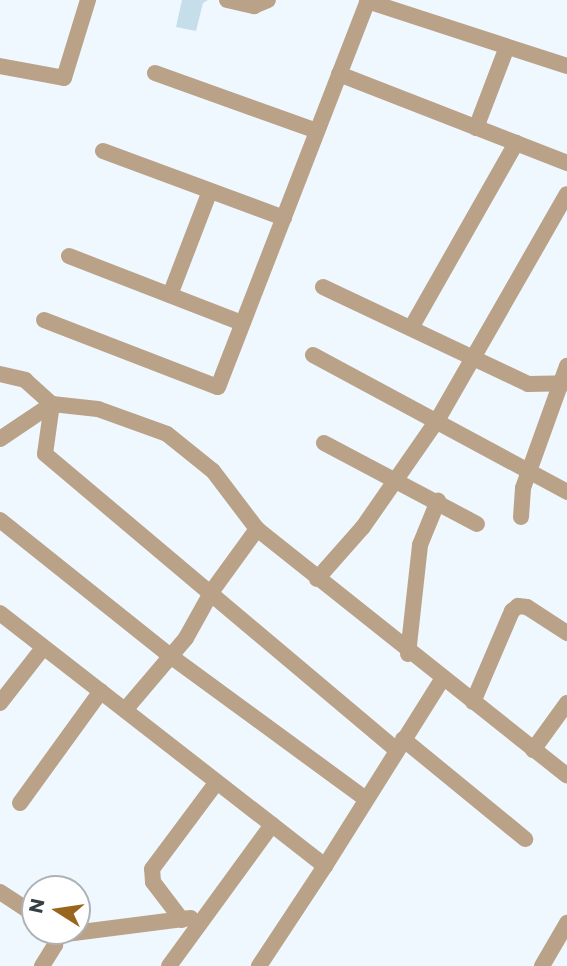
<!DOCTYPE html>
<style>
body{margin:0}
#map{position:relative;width:567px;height:966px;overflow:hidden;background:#eff8fe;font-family:Poppins,sans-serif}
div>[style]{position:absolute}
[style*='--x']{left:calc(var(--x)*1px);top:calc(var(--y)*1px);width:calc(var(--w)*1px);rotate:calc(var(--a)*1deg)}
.building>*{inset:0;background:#c6deea}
.minor>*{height:16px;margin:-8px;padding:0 8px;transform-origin:8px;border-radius:8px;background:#baa289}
span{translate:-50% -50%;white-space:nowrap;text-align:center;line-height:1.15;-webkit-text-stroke:7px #fff;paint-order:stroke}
.north{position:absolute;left:21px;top:875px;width:70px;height:70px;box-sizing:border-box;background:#fff;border:2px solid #aeb2b4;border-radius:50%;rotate:282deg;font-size:19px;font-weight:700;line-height:28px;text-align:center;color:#353f44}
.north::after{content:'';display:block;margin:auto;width:24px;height:32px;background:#99641c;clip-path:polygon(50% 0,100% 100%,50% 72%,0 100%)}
</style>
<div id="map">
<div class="building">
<i style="clip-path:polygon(182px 0,208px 0,203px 3px,196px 31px,176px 27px)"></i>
</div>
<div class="minor">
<i style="--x:227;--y:0;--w:28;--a:13"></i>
<i style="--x:254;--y:6;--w:15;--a:-23"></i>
<i style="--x:367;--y:1;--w:210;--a:18"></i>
<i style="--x:0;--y:66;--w:65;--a:10.6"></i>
<i style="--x:64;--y:78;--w:82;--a:-72.9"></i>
<i style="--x:155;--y:73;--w:172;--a:19.7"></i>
<i style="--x:339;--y:74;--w:245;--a:21.3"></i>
<i style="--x:476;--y:128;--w:87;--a:-69.1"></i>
<i style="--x:103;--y:151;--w:193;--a:20.3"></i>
<i style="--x:69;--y:256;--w:186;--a:21.2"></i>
<i style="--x:323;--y:287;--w:227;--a:25.3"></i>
<i style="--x:528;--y:384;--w:39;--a:-1"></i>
<i style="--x:170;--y:295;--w:111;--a:-69"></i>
<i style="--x:44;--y:320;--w:186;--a:21.1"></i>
<i style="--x:218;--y:387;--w:415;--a:-68.8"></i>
<i style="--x:411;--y:328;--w:213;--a:-60.4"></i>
<i style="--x:313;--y:355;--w:289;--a:28.3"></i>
<i style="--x:0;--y:374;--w:26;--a:13"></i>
<i style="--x:25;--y:380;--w:36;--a:42"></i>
<i style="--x:52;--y:404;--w:50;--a:98"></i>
<i style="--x:45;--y:454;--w:459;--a:40.1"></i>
<i style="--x:0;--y:439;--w:63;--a:-33.9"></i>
<i style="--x:52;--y:404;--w:46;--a:6.2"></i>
<i style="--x:98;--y:409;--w:73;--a:19.9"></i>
<i style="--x:167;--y:434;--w:59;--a:38.8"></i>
<i style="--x:213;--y:471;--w:73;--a:52.8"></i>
<i style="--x:257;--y:529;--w:396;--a:38.5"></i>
<i style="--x:324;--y:443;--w:173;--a:27.9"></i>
<i style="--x:521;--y:517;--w:29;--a:-86"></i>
<i style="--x:523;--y:488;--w:130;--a:-70.2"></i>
<i style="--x:0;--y:520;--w:216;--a:38.6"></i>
<i style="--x:169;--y:655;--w:244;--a:36.2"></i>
<i style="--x:317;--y:579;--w:69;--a:-48.5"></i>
<i style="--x:363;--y:527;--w:131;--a:-55.2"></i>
<i style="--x:438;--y:419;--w:259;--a:-60.2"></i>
<i style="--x:0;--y:613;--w:412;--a:37.9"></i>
<i style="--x:325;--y:866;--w:222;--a:-57.9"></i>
<i style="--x:408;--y:654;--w:110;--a:-83.7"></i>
<i style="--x:420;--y:545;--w:48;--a:-67.8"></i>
<i style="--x:473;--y:702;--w:99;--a:-66.8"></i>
<i style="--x:512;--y:611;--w:8;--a:-40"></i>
<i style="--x:518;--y:606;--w:9;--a:6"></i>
<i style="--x:527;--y:607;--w:48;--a:33"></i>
<i style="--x:0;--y:703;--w:70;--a:-52"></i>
<i style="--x:125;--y:710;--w:94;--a:-49.7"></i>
<i style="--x:186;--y:638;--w:54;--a:-61"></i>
<i style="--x:212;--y:591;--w:77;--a:-54"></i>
<i style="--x:403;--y:739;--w:158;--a:39.3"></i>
<i style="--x:533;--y:750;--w:58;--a:-54.1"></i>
<i style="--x:20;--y:803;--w:138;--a:-54.1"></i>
<i style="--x:0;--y:892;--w:42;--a:33.3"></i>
<i style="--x:182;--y:920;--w:48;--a:-127.3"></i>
<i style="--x:153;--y:882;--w:13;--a:-94"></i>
<i style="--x:152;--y:869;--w:107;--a:-53.3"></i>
<i style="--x:58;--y:935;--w:134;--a:-7.3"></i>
<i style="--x:42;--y:966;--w:25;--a:-58"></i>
<i style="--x:55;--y:945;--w:14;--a:-86"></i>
<i style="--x:169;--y:966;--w:175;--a:-53.9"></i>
<i style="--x:259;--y:966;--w:120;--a:-56.6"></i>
<i style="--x:542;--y:966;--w:50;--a:-59.8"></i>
</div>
<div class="north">N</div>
</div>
